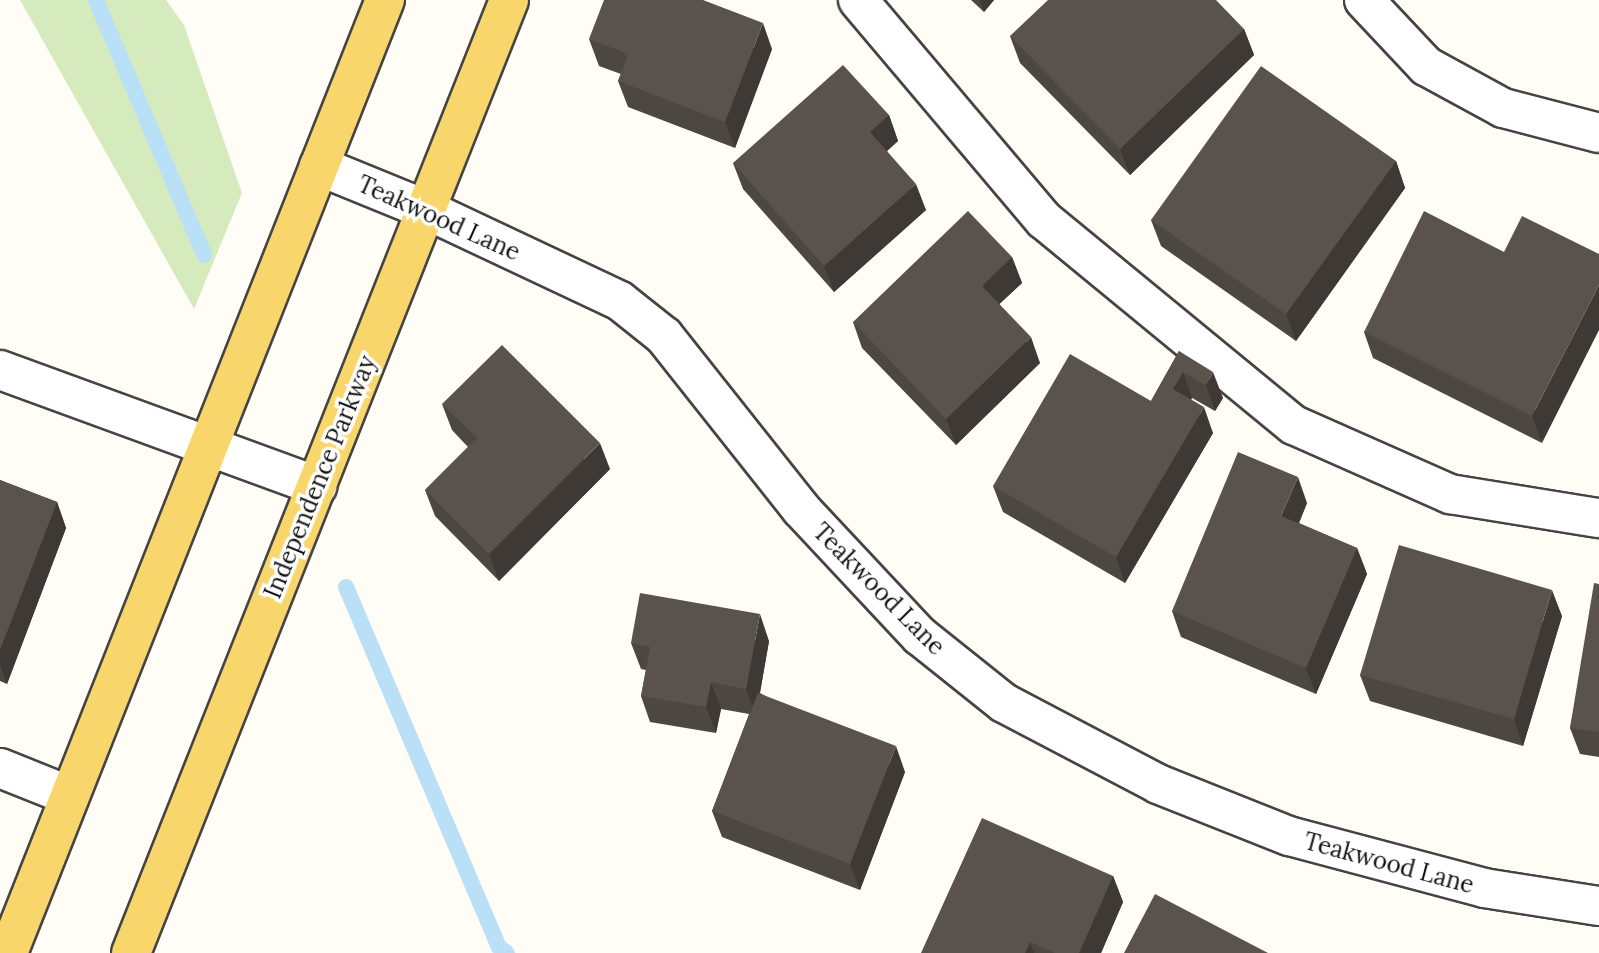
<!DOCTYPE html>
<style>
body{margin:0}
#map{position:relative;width:1599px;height:953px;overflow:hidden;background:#fffdf5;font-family:Lora,serif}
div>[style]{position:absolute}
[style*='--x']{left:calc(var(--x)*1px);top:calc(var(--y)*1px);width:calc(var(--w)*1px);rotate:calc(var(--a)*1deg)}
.green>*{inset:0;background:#d5ebbd}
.stream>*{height:16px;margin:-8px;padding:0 8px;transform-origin:8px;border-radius:8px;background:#b9e0f7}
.roads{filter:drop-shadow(2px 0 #444) drop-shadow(-2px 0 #444) drop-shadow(0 2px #444) drop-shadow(0 -2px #444)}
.minor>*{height:38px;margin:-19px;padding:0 19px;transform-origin:19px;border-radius:19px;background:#fff}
.major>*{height:38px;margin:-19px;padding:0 19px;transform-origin:19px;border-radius:19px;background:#f9d66b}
.wall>*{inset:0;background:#4d4742}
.shaded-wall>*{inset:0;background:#3f3936}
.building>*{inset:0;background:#5a524d}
span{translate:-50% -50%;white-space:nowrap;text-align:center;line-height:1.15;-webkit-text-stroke:7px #fff;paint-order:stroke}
.street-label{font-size:24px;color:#111}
</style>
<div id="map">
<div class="green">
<i style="clip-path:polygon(20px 0,166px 0,184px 25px,242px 193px,194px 309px)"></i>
</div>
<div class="stream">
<i style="--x:96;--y:0;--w:277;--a:67"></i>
<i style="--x:346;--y:587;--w:391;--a:67"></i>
<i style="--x:499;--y:947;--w:10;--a:37"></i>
</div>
<div class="roads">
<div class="minor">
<i style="--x:858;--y:0;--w:288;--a:49.8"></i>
<i style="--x:1044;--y:220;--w:323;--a:39.4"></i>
<i style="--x:1294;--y:425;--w:171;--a:23.9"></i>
<i style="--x:1450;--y:494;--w:151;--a:9.2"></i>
<i style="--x:1364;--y:0;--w:91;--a:46.8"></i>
<i style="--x:1426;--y:66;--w:88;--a:28.6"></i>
<i style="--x:1503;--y:108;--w:99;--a:14.6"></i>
<i style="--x:319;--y:166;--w:117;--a:22.2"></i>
<i style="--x:427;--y:210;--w:213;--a:25.2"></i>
<i style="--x:620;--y:301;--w:56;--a:38.5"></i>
<i style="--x:664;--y:336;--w:221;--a:51.6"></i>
<i style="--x:801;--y:509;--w:174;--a:46.9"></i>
<i style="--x:920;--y:636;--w:107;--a:38.6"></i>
<i style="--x:1004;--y:703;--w:174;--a:27.7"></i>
<i style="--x:1158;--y:784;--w:141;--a:21.7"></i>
<i style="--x:1289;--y:836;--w:202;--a:14.9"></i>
<i style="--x:1484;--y:888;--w:116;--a:8.9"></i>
<i style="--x:0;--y:370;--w:338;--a:20.1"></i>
<i style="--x:0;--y:768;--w:75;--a:21.8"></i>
</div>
<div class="major">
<i style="--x:8;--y:953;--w:1025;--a:-68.42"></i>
<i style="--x:131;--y:953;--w:1025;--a:-68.36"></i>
</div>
</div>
<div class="wall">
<i style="clip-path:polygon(971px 0,994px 0,984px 12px)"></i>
<i style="clip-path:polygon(1244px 29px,1254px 55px,1130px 175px,1020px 63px,1010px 36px)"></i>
<i style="clip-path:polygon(589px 39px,772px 49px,735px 148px,628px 107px,618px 81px,621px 74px,599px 66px)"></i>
<i style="clip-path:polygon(889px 115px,898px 141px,887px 151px,926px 210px,834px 292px,743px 189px,733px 163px)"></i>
<i style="clip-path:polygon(1396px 161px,1405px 188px,1296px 341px,1161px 246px,1151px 220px)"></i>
<i style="clip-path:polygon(1504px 252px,1542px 443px,1373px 358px,1364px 332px)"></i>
<i style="clip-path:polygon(1012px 257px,1022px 283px,999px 304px,1040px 363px,956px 445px,862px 348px,853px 322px)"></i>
<i style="clip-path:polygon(1179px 351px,1223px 398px,1215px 411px,1192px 398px,1191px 400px,1213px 433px,1125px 583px,1003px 512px,993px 486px,1151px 401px)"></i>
<i style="clip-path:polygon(442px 404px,610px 469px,499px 581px,435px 516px,425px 490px,468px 447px,452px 430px)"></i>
<i style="clip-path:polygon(0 480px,57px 502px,66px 528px,7px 684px,0 681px)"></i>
<i style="clip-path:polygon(1307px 503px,1299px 523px,1357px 548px,1367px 574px,1316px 694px,1181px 637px,1172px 611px)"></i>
<i style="clip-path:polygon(1599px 584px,1599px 757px,1580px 754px,1570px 728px)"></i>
<i style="clip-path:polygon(1562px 616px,1523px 746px,1370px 701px,1360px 675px)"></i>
<i style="clip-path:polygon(769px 641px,760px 693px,905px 772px,860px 890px,722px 837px,712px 811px,749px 714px,721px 709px,716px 733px,650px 722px,641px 696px,646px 670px,641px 669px,631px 643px)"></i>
<i style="clip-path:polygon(1113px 876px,1123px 902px,1101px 953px,921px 953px)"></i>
</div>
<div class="shaded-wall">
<i style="clip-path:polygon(980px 0,994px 0,984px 12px)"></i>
<i style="clip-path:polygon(763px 23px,772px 49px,735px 148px,725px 122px)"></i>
<i style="clip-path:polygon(1244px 29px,1254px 55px,1130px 175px,1120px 149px)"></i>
<i style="clip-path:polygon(889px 115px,898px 141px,879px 158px,870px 132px)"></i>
<i style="clip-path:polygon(1396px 161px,1405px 188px,1296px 341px,1286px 314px)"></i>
<i style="clip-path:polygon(916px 184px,926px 210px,834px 292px,824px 266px)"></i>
<i style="clip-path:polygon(1012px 257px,1022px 283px,991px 312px,982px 286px)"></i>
<i style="clip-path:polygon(1599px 285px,1599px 330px,1542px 443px,1532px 416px)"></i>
<i style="clip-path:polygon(1031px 337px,1040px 363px,956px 445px,946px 419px)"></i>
<i style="clip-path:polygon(1183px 372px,1192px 398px,1182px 415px,1173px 389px)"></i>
<i style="clip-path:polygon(1213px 372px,1223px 398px,1215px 411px,1206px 385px)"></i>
<i style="clip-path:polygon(1204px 407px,1213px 433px,1125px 583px,1116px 557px)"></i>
<i style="clip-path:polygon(600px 443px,610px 469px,499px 581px,489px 554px)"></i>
<i style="clip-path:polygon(1298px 477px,1307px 503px,1291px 542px,1281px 516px)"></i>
<i style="clip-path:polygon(57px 502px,66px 528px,7px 684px,0 665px,0 650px)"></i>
<i style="clip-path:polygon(1357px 548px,1367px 574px,1316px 694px,1306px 668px)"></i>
<i style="clip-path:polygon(1552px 590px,1562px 616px,1523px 746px,1514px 719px)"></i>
<i style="clip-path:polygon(760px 614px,769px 641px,756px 715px,746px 689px)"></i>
<i style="clip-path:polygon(711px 682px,721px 709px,716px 733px,706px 707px)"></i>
<i style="clip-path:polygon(896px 746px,905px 772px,860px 890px,850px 864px)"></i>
<i style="clip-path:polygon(1113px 876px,1123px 902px,1101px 953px,1079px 953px)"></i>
<i style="clip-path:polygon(1030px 942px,1034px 953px,1025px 953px)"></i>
</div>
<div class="building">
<i style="clip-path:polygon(604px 0,703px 0,763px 23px,725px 122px,618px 81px,628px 54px,589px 39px)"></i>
<i style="clip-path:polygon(1048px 0,1216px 0,1244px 29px,1120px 149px,1010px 36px)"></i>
<i style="clip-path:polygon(843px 65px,889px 115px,870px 132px,916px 184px,824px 266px,733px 163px)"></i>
<i style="clip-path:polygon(1261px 66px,1396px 161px,1286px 314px,1151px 220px)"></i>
<i style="clip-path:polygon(968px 211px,1012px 257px,982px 286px,1031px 337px,946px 419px,853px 322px)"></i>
<i style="clip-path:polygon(1424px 211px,1504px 252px,1522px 216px,1599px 254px,1599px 285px,1532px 416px,1364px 332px)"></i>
<i style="clip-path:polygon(502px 345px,600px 443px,489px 554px,425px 490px,477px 438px,442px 404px)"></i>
<i style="clip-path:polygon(1179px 351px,1213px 372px,1206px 385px,1183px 372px,1173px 389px,1204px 407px,1116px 557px,993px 486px,1070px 354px,1151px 401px)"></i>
<i style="clip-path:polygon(1238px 452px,1298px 477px,1281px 516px,1357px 548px,1306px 668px,1172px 611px)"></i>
<i style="clip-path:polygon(0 480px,57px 502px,0 650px)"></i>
<i style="clip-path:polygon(1399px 545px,1552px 590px,1514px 719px,1360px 675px)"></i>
<i style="clip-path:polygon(1594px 583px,1599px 584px,1599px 732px,1570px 728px)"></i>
<i style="clip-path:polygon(640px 593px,760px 614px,746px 689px,711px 682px,706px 707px,641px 696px,650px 647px,631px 643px)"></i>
<i style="clip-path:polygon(758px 693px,896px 746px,850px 864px,712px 811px)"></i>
<i style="clip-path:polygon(982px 818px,1113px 876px,1079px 953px,1055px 953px,1030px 942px,1025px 953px,921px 953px)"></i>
<i style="clip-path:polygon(1155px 894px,1268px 953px,1124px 953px)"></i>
</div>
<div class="street-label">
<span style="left:439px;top:218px;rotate:24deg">Teakwood Lane</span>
<span style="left:320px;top:477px;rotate:-68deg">Independence Parkway</span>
<span style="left:879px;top:589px;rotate:45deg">Teakwood Lane</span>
<span style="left:1389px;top:863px;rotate:15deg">Teakwood Lane</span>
</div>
</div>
